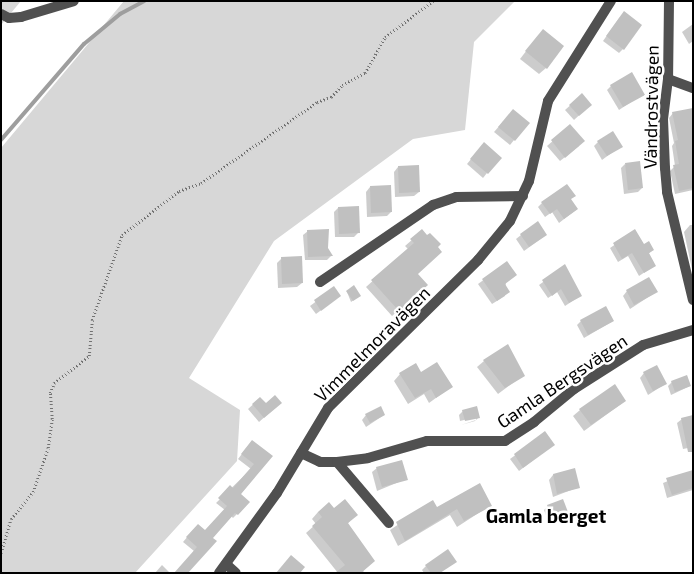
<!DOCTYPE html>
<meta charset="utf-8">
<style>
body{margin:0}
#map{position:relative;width:694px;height:574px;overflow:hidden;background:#fff;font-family:"Exo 2",sans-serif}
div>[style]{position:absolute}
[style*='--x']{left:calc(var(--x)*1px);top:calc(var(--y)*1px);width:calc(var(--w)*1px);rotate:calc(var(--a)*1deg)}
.green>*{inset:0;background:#d7d7d7}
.shadow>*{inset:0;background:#0003}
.stream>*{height:4px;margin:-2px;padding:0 2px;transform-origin:2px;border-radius:2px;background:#9e9e9e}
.building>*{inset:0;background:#c0c0c0}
.path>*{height:2.5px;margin-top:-1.25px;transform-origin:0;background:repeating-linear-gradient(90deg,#727272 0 1px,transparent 0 3.5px)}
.minor>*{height:10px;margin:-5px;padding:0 5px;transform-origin:5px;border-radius:5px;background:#505050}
span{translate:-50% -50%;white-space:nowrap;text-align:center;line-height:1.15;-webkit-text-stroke:5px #fff;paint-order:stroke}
.street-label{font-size:18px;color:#000}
.neighbourhood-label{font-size:19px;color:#000;font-weight:700}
.frame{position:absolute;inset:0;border:2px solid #000;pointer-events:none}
</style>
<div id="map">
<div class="green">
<i style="clip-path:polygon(1px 1px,21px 1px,1px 25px)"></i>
<i style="clip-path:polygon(124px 1px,515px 1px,474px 42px,465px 130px,413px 139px,274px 241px,189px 378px,240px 410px,237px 461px,135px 573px,1px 573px,1px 148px)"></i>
</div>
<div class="shadow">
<i style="clip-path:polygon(620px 17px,623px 49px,619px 53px,603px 41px)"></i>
<i style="clip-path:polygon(693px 24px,693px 41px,689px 44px,682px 32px)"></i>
<i style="clip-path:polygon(537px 37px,546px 68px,539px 74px,520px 59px)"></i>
<i style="clip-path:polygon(611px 86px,643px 94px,619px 110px,607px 90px)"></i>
<i style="clip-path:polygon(582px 95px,586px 109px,574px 120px,565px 110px)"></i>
<i style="clip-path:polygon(693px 109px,693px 190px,675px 194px,670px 171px,675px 166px,672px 146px,674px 143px,669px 118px,673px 113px)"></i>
<i style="clip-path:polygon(509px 115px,528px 123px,510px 145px,494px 132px)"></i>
<i style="clip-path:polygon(570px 126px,579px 146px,560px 161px,547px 146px)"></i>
<i style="clip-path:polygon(598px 142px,621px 146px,602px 160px,594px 146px)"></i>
<i style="clip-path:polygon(480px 148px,487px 173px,483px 178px,467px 164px)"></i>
<i style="clip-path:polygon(625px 164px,642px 188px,638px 192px,624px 194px,621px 168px)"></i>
<i style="clip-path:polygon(398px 167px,419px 192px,414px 196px,395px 197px,394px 172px)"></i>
<i style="clip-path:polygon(370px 187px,391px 212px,387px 216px,367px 217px,366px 192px)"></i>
<i style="clip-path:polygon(570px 199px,577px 209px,559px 223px,552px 212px,545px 217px,538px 207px,542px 203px)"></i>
<i style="clip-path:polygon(338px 208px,359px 232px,354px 237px,335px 237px,334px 212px)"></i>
<i style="clip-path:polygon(690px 225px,693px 225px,693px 274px,684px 232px)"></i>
<i style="clip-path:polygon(308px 231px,331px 256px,327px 260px,305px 260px,303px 235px)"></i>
<i style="clip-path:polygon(422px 231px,417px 274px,420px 291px,392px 316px,366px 287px,408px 249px,405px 246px)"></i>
<i style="clip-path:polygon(635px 231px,644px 246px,653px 250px,648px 254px,654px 266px,639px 276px,628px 256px,618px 262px,610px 248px)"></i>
<i style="clip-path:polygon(521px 235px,546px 235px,524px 251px,516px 239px)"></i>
<i style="clip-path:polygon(281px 259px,302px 283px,297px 287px,278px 288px,277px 263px)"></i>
<i style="clip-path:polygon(507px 263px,505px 296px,492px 304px,478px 284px)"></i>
<i style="clip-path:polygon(565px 266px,580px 296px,565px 306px,557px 292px,548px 298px,539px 285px)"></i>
<i style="clip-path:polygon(334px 288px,340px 296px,316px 314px,310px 306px)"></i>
<i style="clip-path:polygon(627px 291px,656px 292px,630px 309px,623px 296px)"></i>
<i style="clip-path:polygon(347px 292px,358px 297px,351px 302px)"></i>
<i style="clip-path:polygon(581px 321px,613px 321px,584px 338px,577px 325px)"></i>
<i style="clip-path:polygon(484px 361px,523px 375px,498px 394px,477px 367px)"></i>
<i style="clip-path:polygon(421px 373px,451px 387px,429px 403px,424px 394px,408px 404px,394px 381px,400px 374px)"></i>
<i style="clip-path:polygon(644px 373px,665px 384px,648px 395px,640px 378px)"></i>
<i style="clip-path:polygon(672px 382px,690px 386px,671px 395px,668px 386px)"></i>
<i style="clip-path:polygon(260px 398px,266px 405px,276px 407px,259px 422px,248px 409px)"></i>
<i style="clip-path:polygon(625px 401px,584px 431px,573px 416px,580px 410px)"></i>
<i style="clip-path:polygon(463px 411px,479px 417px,475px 421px,461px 425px,476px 420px,476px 417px,460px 421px,459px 415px)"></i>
<i style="clip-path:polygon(366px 415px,384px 415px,366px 427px,362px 420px)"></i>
<i style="clip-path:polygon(682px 419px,693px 447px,683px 449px,677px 423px)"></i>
<i style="clip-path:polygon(545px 433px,553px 445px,519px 471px,510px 459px)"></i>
<i style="clip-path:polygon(248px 446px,271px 456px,240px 495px,237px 514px,233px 518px,231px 516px,212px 538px,194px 551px,183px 542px,194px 529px,205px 532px,225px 510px,216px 503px,251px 469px,238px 459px)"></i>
<i style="clip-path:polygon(377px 468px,406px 479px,377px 491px,372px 472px)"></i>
<i style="clip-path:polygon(574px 470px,579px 487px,553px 497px,549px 480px,553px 475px)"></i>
<i style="clip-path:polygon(693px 471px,693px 490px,667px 498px,663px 483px)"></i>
<i style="clip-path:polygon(432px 502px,436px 508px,491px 505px,457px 527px,450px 515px,398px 546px,390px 530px)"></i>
<i style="clip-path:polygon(548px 506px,567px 512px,548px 521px,544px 510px)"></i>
<i style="clip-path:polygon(334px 509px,350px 521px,347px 524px,364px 573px,338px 573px,306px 533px,316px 524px,312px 519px,318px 512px)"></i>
<i style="clip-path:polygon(162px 565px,170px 573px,155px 573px)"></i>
<i style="clip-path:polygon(426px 566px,440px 573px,424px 573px,422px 570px)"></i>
</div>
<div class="stream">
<i style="--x:1;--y:140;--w:127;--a:-49.2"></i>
<i style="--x:84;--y:44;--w:47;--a:-39.8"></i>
<i style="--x:120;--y:14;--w:27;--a:-28"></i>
</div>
<div class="building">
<i style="clip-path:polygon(624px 11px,642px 25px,624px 50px,606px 36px)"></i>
<i style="clip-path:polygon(543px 29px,564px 46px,547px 69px,525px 51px)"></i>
<i style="clip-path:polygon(632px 72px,645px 95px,623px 107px,610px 85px)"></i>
<i style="clip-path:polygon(582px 93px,592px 105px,579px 116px,569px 105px)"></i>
<i style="clip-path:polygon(693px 108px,693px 188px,679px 191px,673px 165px,679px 164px,675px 141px,678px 140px,672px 112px)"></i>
<i style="clip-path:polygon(513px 109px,530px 123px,515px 141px,498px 127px)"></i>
<i style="clip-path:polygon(570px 124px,585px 141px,565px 158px,551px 140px)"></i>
<i style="clip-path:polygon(613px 131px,623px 147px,607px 156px,597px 141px)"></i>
<i style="clip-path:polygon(484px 142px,502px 158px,488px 174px,470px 159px)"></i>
<i style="clip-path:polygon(640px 161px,643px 188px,628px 190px,625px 163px)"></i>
<i style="clip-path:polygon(419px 165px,420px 192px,399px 193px,398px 166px)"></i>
<i style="clip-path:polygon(567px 184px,576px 196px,571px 199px,578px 209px,564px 219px,557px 209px,550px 214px,541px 202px)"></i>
<i style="clip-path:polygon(391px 185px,392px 212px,371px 213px,370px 186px)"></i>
<i style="clip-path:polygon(359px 206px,360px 233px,339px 234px,338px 207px)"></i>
<i style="clip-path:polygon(538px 221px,547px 235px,529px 247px,520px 234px)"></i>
<i style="clip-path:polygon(329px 229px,328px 248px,333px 256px,308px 257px,307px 230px)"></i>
<i style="clip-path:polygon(422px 229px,427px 235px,430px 233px,441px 244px,438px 247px,442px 252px,418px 274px,428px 285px,399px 311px,371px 280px,414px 243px,410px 239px)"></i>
<i style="clip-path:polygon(635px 229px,644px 244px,649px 241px,654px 250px,649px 253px,656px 266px,644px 273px,632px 253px,622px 259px,613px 243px)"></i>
<i style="clip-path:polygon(302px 256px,303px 283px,282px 284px,281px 257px)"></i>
<i style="clip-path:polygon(507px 261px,517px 275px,505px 284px,510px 292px,497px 301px,482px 279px)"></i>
<i style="clip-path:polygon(565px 264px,582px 296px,569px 303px,561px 289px,552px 296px,542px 280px)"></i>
<i style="clip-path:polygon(649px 277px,658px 292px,634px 305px,626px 290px)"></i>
<i style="clip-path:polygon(354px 285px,361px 296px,353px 301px,346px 291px)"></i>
<i style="clip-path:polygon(334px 286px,341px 296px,321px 311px,314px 300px)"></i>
<i style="clip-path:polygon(606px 306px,614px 321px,588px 335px,580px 320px)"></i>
<i style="clip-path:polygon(508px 344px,525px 376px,505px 388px,483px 360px)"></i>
<i style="clip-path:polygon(437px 362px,453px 387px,436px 398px,431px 389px,415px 398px,399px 373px,416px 363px,421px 372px)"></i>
<i style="clip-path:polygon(657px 365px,667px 384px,653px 391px,643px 372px)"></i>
<i style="clip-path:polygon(687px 375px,691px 386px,675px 392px,671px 381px)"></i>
<i style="clip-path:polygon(615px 384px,626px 401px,591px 425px,579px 409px)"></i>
<i style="clip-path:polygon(275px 395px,282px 403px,264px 418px,252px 404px,260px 397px,266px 403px)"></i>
<i style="clip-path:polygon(381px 406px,385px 415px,370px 423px,365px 414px)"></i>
<i style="clip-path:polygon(477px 406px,480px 418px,465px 421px,462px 410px)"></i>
<i style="clip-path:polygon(693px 415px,693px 452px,688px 452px,681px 418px)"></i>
<i style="clip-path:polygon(545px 431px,555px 445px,523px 468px,514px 454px)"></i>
<i style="clip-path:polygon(252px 440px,273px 456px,241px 494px,250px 502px,238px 515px,235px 513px,213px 538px,217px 541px,188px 573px,174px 573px,197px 547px,186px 537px,198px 524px,205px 530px,227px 506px,218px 498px,230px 485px,233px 488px,254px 464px,241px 454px)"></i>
<i style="clip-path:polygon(402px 460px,408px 480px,382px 487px,376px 467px)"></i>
<i style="clip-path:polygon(575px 468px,580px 488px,557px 494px,553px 474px)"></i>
<i style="clip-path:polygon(693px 470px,693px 488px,672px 495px,666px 478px)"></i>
<i style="clip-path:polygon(480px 483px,492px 506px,464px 521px,457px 509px,405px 541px,396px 522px,433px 500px,437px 507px)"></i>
<i style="clip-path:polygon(345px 499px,358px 515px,348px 523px,375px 561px,361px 573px,335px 573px,345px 565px,312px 526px,322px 517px,318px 512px,329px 502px,334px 508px)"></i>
<i style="clip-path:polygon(563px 499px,568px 512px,552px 518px,547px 505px)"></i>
<i style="clip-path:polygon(448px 549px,457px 562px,440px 573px,431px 573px,425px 565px)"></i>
<i style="clip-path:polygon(291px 555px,305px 567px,300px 573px,276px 573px)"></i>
</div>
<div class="path">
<i style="--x:1;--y:553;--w:35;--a:-74"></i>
<i style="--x:11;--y:519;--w:35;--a:-51"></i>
<i style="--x:33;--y:492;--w:46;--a:-71.2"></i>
<i style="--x:48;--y:448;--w:29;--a:-82"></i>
<i style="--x:52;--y:419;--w:26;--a:-94"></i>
<i style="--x:50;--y:393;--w:11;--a:-68"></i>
<i style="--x:54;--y:383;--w:44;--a:-37.6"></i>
<i style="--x:89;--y:356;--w:36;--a:-85"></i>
<i style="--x:92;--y:320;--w:90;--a:-70.6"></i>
<i style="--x:122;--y:235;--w:72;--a:-37.7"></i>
<i style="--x:179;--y:191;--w:23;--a:-20"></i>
<i style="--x:201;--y:183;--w:141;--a:-34.9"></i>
<i style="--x:317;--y:102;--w:15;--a:-20"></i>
<i style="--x:331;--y:97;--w:16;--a:-47"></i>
<i style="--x:342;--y:85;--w:26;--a:-28"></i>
<i style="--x:365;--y:73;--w:41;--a:-60.9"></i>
<i style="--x:385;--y:37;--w:60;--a:-36.9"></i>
</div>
<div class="minor">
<i style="--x:669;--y:1;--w:78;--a:90.7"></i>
<i style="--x:668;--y:79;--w:40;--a:97.1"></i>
<i style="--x:663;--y:119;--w:49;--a:87.7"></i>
<i style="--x:665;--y:168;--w:24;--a:85"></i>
<i style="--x:667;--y:192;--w:111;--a:76.5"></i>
<i style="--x:1;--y:14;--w:9;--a:27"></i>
<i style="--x:9;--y:18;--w:12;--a:-5"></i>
<i style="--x:21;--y:17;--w:55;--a:-16.8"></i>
<i style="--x:668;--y:79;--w:27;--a:20"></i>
<i style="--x:320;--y:282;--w:137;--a:-34.3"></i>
<i style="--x:433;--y:205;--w:24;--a:-19"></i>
<i style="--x:456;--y:197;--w:67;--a:-0.9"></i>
<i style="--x:301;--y:453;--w:21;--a:25"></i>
<i style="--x:320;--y:462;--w:17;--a:0"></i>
<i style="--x:337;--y:462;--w:31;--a:-7"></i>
<i style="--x:368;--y:458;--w:61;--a:-16.1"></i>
<i style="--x:427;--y:441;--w:78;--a:0"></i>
<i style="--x:505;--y:441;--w:35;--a:-33"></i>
<i style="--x:534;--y:422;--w:52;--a:-39.5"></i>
<i style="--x:574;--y:389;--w:82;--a:-32.5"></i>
<i style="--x:643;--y:345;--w:52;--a:-16.7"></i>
<i style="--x:337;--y:462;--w:80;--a:49.6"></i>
<i style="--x:226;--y:564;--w:13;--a:42"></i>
<i style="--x:219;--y:573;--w:99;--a:-54.1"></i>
<i style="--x:277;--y:493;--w:99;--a:-59"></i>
<i style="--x:328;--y:408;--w:211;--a:-44.6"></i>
<i style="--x:478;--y:260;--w:50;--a:-50.6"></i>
<i style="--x:510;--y:221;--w:44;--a:-64.6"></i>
<i style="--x:529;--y:181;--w:82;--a:-76.6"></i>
<i style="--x:548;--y:101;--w:118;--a:-57.8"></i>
</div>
<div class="street-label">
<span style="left:651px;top:107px;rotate:-89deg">Vändrostvägen</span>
<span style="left:372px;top:344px;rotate:-45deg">Vimmelmoravägen</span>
<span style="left:562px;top:381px;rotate:-34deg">Gamla Bergsvägen</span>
</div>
<div class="neighbourhood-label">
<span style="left:546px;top:516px">Gamla berget</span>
</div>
<div class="frame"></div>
</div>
